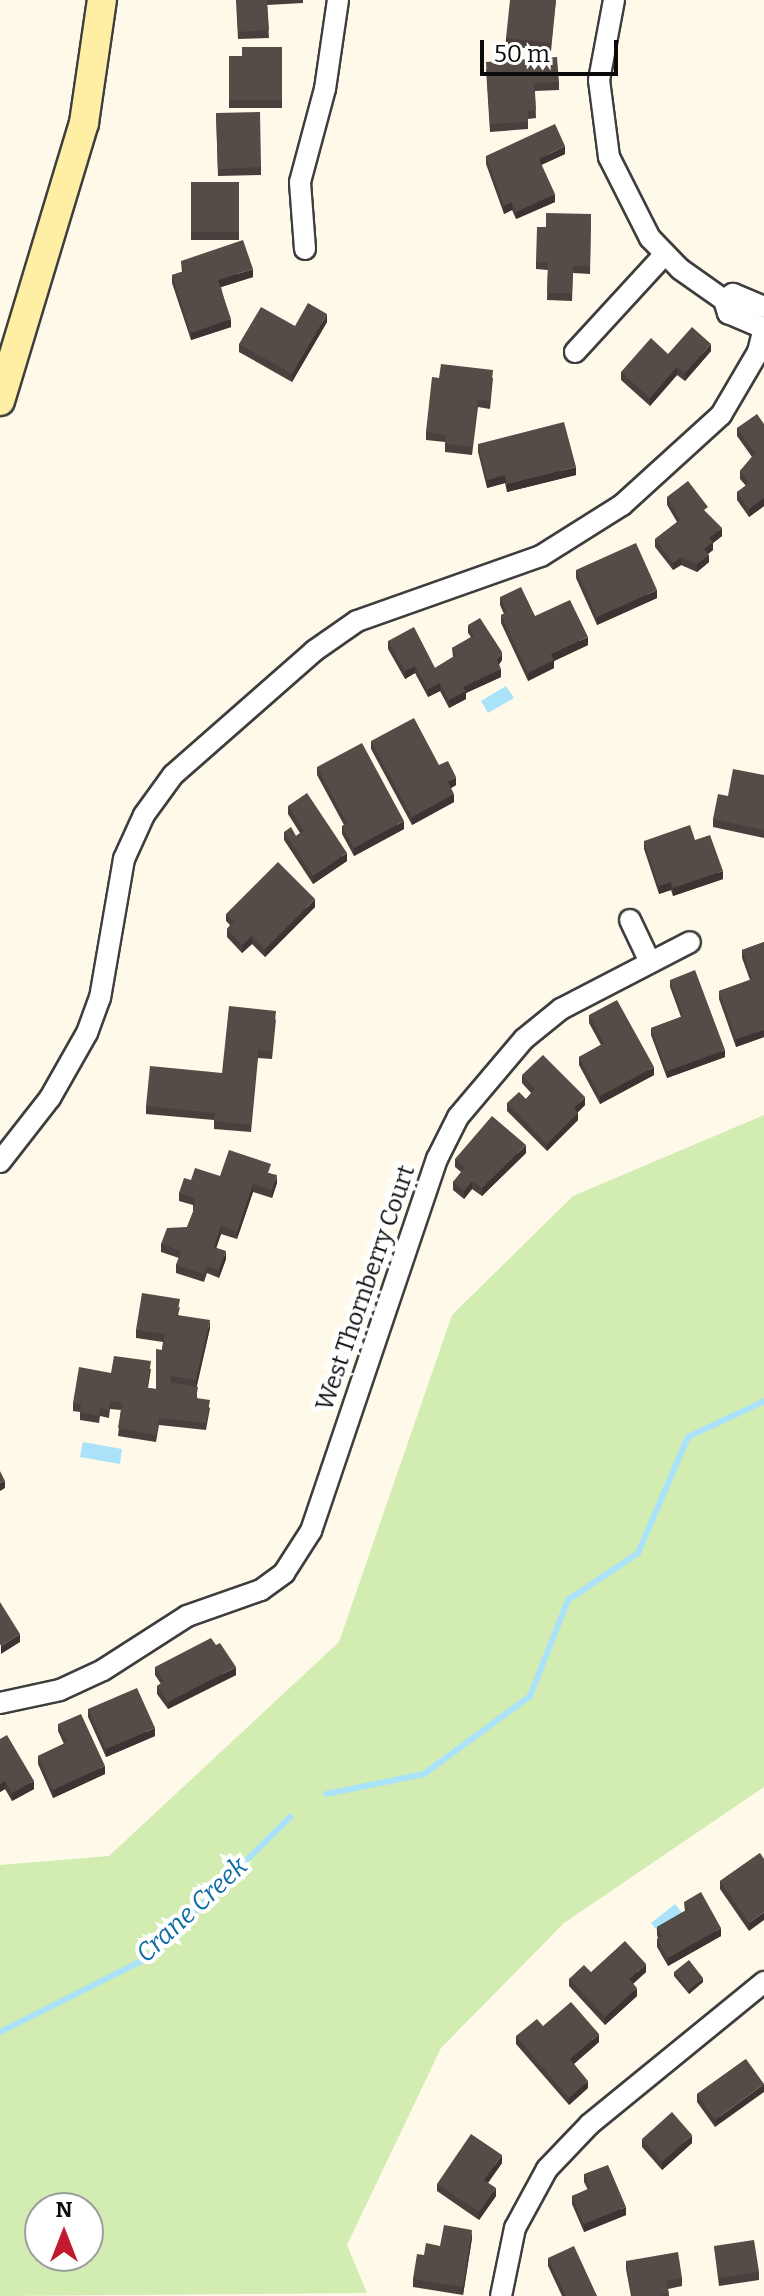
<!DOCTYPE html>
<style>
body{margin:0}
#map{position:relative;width:764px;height:2296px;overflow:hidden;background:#fff9ea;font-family:Bitter,serif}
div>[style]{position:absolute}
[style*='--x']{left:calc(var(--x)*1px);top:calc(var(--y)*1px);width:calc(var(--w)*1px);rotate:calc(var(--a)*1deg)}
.green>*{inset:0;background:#d3ecb1}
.water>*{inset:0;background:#aae2fa}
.stream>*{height:6px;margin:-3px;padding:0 3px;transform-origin:3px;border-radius:3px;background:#aae2fa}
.roads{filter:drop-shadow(2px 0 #3e3e3e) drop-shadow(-2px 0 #3e3e3e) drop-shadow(0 2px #3e3e3e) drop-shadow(0 -2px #3e3e3e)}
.street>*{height:20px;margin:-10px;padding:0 10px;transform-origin:10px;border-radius:10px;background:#fff}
.secondary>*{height:28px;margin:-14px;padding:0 14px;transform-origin:14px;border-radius:14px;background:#ffefa5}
.wall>*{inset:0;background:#49403d}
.shaded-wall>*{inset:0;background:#3c3432}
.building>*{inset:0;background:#554b47}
span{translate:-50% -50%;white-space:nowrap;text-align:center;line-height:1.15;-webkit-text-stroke:8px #fff;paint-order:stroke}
.street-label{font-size:24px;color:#0b0b0b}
.water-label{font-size:26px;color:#0d6ca5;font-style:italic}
.north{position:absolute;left:24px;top:2192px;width:80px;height:80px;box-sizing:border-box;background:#fff;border:2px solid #9d9d9d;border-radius:50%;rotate:0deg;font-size:22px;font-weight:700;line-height:32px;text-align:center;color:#0b0b0b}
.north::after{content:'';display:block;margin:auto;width:28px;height:36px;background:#c41a2d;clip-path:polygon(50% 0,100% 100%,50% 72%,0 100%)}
.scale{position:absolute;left:480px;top:40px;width:138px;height:36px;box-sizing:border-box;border:4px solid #0b0b0b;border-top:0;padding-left:10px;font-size:24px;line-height:28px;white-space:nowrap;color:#0b0b0b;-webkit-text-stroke:6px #fff;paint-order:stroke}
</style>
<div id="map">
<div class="green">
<i style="clip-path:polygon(evenodd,764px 1115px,764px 1787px,564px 1923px,441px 2048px,347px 2245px,367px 2293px,0 2296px,0 1865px,109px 1856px,339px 1642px,452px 1315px,573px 1196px,764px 1115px,40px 2208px,88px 2208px,88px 2256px,40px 2256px,40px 2208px)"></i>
</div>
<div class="water">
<i style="clip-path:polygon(506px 686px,514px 698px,488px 713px,481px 701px)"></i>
<i style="clip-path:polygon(83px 1442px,122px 1449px,120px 1464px,80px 1457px)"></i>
<i style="clip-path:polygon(675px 1904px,683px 1914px,659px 1933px,651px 1923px)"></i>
</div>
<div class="stream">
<i style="--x:326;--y:1794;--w:100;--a:-11.5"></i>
<i style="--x:424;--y:1774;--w:132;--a:-36.3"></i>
<i style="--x:530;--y:1696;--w:103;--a:-68.4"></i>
<i style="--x:568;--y:1600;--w:84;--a:-33.9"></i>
<i style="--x:638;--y:1553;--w:126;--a:-66.7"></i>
<i style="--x:688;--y:1437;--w:84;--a:-25.3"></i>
<i style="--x:0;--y:2032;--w:167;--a:-26.7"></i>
<i style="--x:149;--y:1957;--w:199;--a:-44.8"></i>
</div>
<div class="roads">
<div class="street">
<i style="--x:614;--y:0;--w:81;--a:100.6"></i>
<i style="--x:599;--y:80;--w:78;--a:82.6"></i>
<i style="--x:609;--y:157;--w:91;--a:63.2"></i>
<i style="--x:650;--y:238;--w:43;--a:45.9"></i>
<i style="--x:680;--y:269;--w:54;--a:35.2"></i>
<i style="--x:305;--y:249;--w:67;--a:-94.3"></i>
<i style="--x:300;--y:182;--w:96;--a:-75"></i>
<i style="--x:325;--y:89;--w:90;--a:-81.7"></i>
<i style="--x:764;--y:307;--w:34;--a:-157"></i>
<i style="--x:733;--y:294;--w:11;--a:146"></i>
<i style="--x:724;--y:300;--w:14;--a:73"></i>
<i style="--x:728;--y:313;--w:39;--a:23"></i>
<i style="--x:575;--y:352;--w:133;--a:-47.4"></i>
<i style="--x:630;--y:920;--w:44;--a:64.6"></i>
<i style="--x:0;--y:1162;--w:81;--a:-52"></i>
<i style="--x:50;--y:1098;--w:75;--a:-60.4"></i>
<i style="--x:87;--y:1033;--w:37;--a:-70"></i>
<i style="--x:100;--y:998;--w:141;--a:-80.2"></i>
<i style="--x:124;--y:859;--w:48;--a:-65.6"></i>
<i style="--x:144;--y:815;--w:49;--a:-54.1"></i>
<i style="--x:173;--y:775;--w:188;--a:-41.3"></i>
<i style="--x:314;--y:651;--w:52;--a:-34.9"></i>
<i style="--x:357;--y:621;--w:195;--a:-19.5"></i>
<i style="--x:541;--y:556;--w:96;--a:-32.2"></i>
<i style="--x:622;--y:505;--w:134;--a:-42.3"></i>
<i style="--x:721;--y:415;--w:73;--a:-59.6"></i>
<i style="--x:758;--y:352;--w:25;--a:-76"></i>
<i style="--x:0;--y:1703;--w:61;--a:-12.2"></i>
<i style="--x:60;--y:1690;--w:47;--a:-24.9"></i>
<i style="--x:103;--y:1670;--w:100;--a:-32.7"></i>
<i style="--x:187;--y:1616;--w:78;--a:-19.4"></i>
<i style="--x:261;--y:1590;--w:29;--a:-36"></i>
<i style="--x:284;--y:1573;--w:50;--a:-57.3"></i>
<i style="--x:311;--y:1531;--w:393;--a:-71.3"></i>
<i style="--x:437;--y:1159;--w:47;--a:-63.4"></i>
<i style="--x:458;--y:1117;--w:102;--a:-49.8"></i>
<i style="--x:524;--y:1039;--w:48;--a:-39"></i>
<i style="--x:561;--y:1009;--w:145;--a:-27.4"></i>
<i style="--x:501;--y:2296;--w:69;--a:-78.4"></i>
<i style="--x:515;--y:2228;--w:67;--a:-61.5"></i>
<i style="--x:547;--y:2169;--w:62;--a:-46.3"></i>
<i style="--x:590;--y:2124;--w:225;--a:-39.2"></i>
</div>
<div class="secondary">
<i style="--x:0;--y:401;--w:290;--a:-73.2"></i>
<i style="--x:84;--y:123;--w:124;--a:-81.7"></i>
</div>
</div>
<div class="wall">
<i style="clip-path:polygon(236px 0,303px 0,303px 3px,267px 5px,269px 38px,238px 39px)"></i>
<i style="clip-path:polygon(556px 0,551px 51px,506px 46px,506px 38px)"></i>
<i style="clip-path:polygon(282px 47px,282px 108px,229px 108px,229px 56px,242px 56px)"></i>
<i style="clip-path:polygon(486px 69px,559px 82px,559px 90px,535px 91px,536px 118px,528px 119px,528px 129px,490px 132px)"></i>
<i style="clip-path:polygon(216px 113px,261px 167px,261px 175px,218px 176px)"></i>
<i style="clip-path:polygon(565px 154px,541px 165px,555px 202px,516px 219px,512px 210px,504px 214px,486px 164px,486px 156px)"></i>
<i style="clip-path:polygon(191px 182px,239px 182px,239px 240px,191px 240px)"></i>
<i style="clip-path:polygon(591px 214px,590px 274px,573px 273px,572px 301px,547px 300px,548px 270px,536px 269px,536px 262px,546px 227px)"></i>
<i style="clip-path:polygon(181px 261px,253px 277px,221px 287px,231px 327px,191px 340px,172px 283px,172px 275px,182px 272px)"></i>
<i style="clip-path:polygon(327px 322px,292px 382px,239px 352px,239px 344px,295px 326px)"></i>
<i style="clip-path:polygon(711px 351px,685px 381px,677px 375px,650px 406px,621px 380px,621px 372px)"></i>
<i style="clip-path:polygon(439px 378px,493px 378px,490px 409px,478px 407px,472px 455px,445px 452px,445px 442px,426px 440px,426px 432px)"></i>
<i style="clip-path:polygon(764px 424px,764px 506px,749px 517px,737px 500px,737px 492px,746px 486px,740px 479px,740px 471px,752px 457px,737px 436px,737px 428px)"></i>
<i style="clip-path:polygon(478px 444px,576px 475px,507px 492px,505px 483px,487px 488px,478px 452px)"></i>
<i style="clip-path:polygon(667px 497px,708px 515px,722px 536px,713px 543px,713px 550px,708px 554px,709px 562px,697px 572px,681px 565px,673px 570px,655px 547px,655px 539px,677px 522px,667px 505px)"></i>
<i style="clip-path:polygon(576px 570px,657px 598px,597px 625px,576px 578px)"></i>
<i style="clip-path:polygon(500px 597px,535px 616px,588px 645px,554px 661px,554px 668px,528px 681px,501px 623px,501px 615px,504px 614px,500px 605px)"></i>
<i style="clip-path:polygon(468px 625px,502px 660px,499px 664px,501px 677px,466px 693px,466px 699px,449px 708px,440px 691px,428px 697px,415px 673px,405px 679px,388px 649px,388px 641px,435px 668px,453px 657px,452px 648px,471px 637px,468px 633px)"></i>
<i style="clip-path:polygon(371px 741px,439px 765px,456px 785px,451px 788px,454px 802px,412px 825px,371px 749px)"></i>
<i style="clip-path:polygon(317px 767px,404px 829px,354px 856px,342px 834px,342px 826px,344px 825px,317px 775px)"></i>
<i style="clip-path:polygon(764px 775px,764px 838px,713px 827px,713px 819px,728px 796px)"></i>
<i style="clip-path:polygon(288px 806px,347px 861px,313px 884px,284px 840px,284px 832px,296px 836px,300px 833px,288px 814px)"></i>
<i style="clip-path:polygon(695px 840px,723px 879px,673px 896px,671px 890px,659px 894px,644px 849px,644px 841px)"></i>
<i style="clip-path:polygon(315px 907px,265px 957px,252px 944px,242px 953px,227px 937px,227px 929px,230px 925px,226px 921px,226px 914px)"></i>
<i style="clip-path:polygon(764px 942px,764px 1037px,736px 1047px,719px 999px,719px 991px,750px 980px,742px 958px,742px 950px)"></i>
<i style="clip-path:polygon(670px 980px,725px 1057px,667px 1078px,651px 1035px,651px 1028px,681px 1017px,670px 987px)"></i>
<i style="clip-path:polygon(589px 1015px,654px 1075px,600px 1104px,579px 1065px,579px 1057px,601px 1045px,589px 1023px)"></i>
<i style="clip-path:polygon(276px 1019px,272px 1059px,258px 1058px,251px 1132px,214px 1129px,214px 1120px,146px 1114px,146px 1106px,222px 1073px)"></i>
<i style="clip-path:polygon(522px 1075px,585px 1105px,578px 1112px,578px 1120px,547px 1151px,507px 1111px,507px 1103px,526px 1099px,531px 1093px,522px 1083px)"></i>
<i style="clip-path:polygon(526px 1153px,482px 1196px,472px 1189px,464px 1199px,453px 1190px,453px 1182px,461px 1172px,455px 1167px,455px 1159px)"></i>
<i style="clip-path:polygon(270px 1173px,277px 1183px,272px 1198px,253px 1192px,237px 1239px,221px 1234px,216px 1248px,226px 1259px,219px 1278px,207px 1273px,204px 1282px,176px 1273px,176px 1265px,179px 1258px,161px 1252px,161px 1244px,187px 1227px,193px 1212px,193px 1205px,179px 1201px,179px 1193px,191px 1180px,220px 1176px)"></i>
<i style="clip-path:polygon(180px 1307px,178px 1315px,210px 1328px,197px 1386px,197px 1398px,210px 1408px,206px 1430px,159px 1425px,156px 1442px,118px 1436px,121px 1410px,110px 1409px,109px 1418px,100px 1416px,99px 1423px,80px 1420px,80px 1412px,73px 1411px,73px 1403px,111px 1373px,151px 1369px,148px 1388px,156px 1389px,163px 1342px,136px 1338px,136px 1330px)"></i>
<i style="clip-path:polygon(155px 1667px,236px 1675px,168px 1709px,157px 1694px,157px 1686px,161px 1684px,155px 1675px)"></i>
<i style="clip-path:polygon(88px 1709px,155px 1736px,106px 1757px,88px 1717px)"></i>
<i style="clip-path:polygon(58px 1724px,105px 1774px,53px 1798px,38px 1764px,38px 1756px,64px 1744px,58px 1731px)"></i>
<i style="clip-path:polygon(0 1739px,34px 1789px,12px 1801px,5px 1789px,0 1792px)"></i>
<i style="clip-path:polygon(760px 1853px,749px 1931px,720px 1889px,720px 1881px)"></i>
<i style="clip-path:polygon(684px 1902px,721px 1936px,668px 1966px,657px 1947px,657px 1939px,658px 1938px,657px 1935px,657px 1927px,685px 1911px)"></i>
<i style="clip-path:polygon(591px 1972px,646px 1972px,633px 1984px,637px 1996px,605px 2025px,569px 1986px,569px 1979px)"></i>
<i style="clip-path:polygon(674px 1972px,703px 1982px,689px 1994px,674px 1976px)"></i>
<i style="clip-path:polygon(543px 2026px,599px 2042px,574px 2064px,588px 2088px,569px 2105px,516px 2044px,516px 2036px)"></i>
<i style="clip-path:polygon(746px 2059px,715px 2127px,697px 2102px,697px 2094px)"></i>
<i style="clip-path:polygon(642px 2139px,692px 2143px,662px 2170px,642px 2147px)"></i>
<i style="clip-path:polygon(502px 2163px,488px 2183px,496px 2196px,479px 2220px,437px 2191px,437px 2184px)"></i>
<i style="clip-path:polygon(584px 2174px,626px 2215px,584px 2232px,572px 2204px,572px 2196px,588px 2190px,584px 2182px)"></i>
<i style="clip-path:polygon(472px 2238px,463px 2295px,413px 2287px,413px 2279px,424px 2255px,440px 2246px)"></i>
<i style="clip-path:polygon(714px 2246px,759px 2272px,759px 2280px,719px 2286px)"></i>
<i style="clip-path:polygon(548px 2258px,597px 2296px,562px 2296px,548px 2266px)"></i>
<i style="clip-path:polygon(626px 2261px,682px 2278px,682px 2286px,668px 2289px,669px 2296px,631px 2296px,626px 2269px)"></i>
</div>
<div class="shaded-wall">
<i style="clip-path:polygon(565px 146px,565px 154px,539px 166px,539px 159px)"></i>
<i style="clip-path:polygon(555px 194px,555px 202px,516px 219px,516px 212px)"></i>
<i style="clip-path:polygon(512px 202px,512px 210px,504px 214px,504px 206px)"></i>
<i style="clip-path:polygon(253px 269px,253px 277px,218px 288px,218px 280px)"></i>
<i style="clip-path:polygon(327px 314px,327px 322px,292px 382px,292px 374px)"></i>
<i style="clip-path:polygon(231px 319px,231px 327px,191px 340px,191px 333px)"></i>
<i style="clip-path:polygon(711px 344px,711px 351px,685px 381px,685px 373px)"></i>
<i style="clip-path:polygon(677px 367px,677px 375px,650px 406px,650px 398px)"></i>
<i style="clip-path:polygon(576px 467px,576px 475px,507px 492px,507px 484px)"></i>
<i style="clip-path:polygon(505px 475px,505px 483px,487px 488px,487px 480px)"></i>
<i style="clip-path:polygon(764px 498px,764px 506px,749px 517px,749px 509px)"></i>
<i style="clip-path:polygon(722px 528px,722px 536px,713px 543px,713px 550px,704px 557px,704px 549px,709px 538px)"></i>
<i style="clip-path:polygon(709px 555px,709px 562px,697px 572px,697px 564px)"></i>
<i style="clip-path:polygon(681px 557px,681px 565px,673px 570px,673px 563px)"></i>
<i style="clip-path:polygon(657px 590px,657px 598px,597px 625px,597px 617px)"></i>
<i style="clip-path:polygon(588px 637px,588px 645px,554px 661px,554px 668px,528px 681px,528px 673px,551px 654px)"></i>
<i style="clip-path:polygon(502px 652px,502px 660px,497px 668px,497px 660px)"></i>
<i style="clip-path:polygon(415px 666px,415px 673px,405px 679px,405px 671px)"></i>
<i style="clip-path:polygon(501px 669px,501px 677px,466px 693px,466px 699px,449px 708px,449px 700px,463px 687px)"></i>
<i style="clip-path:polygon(440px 683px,440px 691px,428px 697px,428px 689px)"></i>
<i style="clip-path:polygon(456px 777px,456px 785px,448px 790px,448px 782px)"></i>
<i style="clip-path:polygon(454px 794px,454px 802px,412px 825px,412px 817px)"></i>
<i style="clip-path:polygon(404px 821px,404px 829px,354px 856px,354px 848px)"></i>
<i style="clip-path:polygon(347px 853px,347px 861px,313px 884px,313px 876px)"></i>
<i style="clip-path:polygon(723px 871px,723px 879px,673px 896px,673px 888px)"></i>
<i style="clip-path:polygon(671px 882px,671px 890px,659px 894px,659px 886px)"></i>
<i style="clip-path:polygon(315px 899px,315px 907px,265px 957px,265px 949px)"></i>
<i style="clip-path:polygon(252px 936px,252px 944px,242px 953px,242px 945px)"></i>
<i style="clip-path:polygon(764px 1030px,764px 1037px,736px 1047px,736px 1039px)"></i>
<i style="clip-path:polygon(725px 1050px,725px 1057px,667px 1078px,667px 1071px)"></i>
<i style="clip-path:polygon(654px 1067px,654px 1075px,600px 1104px,600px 1096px)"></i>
<i style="clip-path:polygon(585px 1097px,585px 1105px,574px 1116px,574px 1108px)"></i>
<i style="clip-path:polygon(578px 1113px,578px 1120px,547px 1151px,547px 1144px)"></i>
<i style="clip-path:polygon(526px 1145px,526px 1153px,482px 1196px,482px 1188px)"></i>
<i style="clip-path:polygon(277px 1175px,277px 1183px,272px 1198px,272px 1190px)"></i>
<i style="clip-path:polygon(472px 1181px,472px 1189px,464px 1199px,464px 1191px)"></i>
<i style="clip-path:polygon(253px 1184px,253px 1192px,237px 1239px,237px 1232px)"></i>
<i style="clip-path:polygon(221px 1226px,221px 1234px,214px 1255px,214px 1247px)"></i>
<i style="clip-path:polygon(226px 1251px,226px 1259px,219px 1278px,219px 1270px)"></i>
<i style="clip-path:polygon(210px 1320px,210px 1328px,196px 1387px,196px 1380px)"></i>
<i style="clip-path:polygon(5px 1481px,5px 1488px,0 1491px,0 1483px)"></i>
<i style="clip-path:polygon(20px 1634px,20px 1642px,1px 1654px,1px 1646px)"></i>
<i style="clip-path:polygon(236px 1667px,236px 1675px,168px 1709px,168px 1702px)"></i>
<i style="clip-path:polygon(155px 1728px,155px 1736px,106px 1757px,106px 1749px)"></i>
<i style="clip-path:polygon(105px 1766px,105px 1774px,53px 1798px,53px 1790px)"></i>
<i style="clip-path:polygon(5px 1781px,5px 1789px,0 1792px,0 1784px)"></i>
<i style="clip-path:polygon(34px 1781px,34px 1789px,12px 1801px,12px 1793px)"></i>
<i style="clip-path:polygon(764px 1912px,764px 1920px,749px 1931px,749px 1923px)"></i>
<i style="clip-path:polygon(721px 1928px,721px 1936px,668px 1966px,668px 1958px)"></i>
<i style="clip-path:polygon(646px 1964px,646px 1972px,629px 1987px,629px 1979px)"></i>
<i style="clip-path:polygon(703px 1978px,703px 1982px,689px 1994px,689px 1990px)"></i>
<i style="clip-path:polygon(637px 1988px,637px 1996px,605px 2025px,605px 2017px)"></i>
<i style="clip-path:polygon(599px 2034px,599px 2042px,570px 2067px,570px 2059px)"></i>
<i style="clip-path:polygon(588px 2081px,588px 2088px,569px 2105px,569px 2098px)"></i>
<i style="clip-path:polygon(764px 2084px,764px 2092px,715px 2127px,715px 2120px)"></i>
<i style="clip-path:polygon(692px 2135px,692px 2143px,662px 2170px,662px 2162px)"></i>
<i style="clip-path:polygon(502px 2155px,502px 2163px,484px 2188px,484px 2180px)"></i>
<i style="clip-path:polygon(496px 2188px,496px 2196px,479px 2220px,479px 2212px)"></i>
<i style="clip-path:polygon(626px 2207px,626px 2215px,584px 2232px,584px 2224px)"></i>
<i style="clip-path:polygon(472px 2230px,472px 2238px,463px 2295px,463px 2287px)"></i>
</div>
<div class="building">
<i style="clip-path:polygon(237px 0,267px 0,269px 30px,238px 32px)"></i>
<i style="clip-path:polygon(510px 0,556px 0,551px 43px,506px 38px)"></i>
<i style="clip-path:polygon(242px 47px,282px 47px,282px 100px,229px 100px,229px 56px,242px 56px)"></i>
<i style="clip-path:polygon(557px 57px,559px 82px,534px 83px,536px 110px,528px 111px,528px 122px,490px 124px,486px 62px)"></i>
<i style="clip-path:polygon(260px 112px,261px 167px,218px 169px,216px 113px)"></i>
<i style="clip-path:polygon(555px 124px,565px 146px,539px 159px,555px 194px,516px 212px,512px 202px,504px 206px,486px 156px)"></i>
<i style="clip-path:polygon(191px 182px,239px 182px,239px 232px,191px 232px)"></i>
<i style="clip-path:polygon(546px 213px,591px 214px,590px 266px,573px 266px,572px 293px,547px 293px,548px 262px,536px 262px,537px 227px,546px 227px)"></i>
<i style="clip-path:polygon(243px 240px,253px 269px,218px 280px,231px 319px,191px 333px,172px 275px,184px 271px,181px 261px)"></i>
<i style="clip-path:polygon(308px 303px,327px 314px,292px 374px,239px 344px,261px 307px,295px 326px)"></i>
<i style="clip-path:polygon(692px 327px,711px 344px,685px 373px,677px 367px,650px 398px,621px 372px,651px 338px,668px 354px)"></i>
<i style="clip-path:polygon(441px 364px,493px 370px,490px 401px,478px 399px,472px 447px,445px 444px,446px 435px,426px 432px,432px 377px,439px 378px)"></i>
<i style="clip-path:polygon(757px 414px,764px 424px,764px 498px,749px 509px,737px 492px,749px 483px,740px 471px,755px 453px,737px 428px)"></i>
<i style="clip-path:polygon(564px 422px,576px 467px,507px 484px,505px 475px,487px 480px,478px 444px)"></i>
<i style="clip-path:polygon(688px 481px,708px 507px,704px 510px,722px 528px,709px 538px,713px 542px,704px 549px,709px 555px,697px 564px,681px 557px,673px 563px,655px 539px,680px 520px,667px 497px)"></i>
<i style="clip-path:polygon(636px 543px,657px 590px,597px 617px,576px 570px)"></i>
<i style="clip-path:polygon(521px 587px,535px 616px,570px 600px,588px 637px,551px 654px,554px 660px,528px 673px,501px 615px,507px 612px,500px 597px)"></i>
<i style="clip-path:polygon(480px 618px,502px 652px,497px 660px,501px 669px,463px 687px,466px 691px,449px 700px,440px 683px,428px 689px,415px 666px,405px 671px,388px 641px,414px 627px,435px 668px,456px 655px,452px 648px,474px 636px,468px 625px)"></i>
<i style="clip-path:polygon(414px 718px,439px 765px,448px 761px,456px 777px,448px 782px,454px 794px,412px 817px,371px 741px)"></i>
<i style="clip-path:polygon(362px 743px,404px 821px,354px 848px,342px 826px,347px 823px,317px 767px)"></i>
<i style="clip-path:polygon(733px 769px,764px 775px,764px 830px,713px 819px,718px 794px,728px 796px)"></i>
<i style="clip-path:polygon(307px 793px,347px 853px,313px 876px,284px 832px,291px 827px,296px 836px,304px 831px,288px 806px)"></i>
<i style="clip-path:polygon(690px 825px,695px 840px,710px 835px,723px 871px,673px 888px,671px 882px,659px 886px,644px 841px)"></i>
<i style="clip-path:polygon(278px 862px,315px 899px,265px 949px,252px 936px,242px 945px,227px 929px,234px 922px,226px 914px)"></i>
<i style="clip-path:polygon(764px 942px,764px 1030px,736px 1039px,719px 991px,752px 979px,742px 950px)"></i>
<i style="clip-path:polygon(695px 970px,725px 1050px,667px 1071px,651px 1028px,683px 1016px,670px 980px)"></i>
<i style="clip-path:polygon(617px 1000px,654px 1067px,600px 1096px,579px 1057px,604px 1043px,589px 1015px)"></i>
<i style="clip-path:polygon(229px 1006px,276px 1011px,272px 1051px,258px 1050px,251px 1125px,214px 1121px,215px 1113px,146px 1106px,150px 1066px,222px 1073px)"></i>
<i style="clip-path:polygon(543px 1055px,585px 1097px,574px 1108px,578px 1113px,547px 1144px,507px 1103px,519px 1092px,526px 1099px,535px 1089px,522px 1075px)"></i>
<i style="clip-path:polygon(492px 1116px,526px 1145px,482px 1188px,472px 1181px,464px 1191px,453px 1182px,465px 1168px,455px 1159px)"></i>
<i style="clip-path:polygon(229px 1150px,271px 1164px,268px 1173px,277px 1175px,272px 1190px,253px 1184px,237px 1232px,221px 1226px,214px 1247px,226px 1251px,219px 1270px,207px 1266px,204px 1274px,176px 1265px,181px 1251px,161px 1244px,167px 1228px,187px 1227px,193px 1212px,195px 1198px,179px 1193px,184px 1178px,191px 1180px,195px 1168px,220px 1176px)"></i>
<i style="clip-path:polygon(142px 1293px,180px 1299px,177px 1315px,210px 1320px,196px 1380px,171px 1376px,170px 1382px,198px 1387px,196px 1398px,210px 1400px,206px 1423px,159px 1418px,156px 1435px,118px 1428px,122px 1403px,110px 1401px,109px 1410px,100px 1408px,99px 1416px,80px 1412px,81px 1404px,73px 1403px,79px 1367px,111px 1373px,114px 1356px,151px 1361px,147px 1388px,156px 1389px,156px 1349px,162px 1350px,165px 1334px,136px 1330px)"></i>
<i style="clip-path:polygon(0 1471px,5px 1481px,0 1483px)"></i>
<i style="clip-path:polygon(0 1602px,20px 1634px,1px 1646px,0 1644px)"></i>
<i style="clip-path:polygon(211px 1638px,216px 1645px,220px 1643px,236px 1667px,168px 1702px,157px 1686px,164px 1681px,155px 1667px)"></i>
<i style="clip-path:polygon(137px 1688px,155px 1728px,106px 1749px,88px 1709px)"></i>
<i style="clip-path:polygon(81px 1714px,105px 1766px,53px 1790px,38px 1756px,67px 1742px,58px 1724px)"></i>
<i style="clip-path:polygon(7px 1735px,34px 1781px,12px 1793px,5px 1781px,0 1784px,0 1739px)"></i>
<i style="clip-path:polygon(760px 1853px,764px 1859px,764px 1912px,749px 1923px,720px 1881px)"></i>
<i style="clip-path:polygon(701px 1892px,721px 1928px,668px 1958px,657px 1939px,662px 1936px,657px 1927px,688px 1909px,684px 1902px)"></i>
<i style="clip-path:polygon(625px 1941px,646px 1964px,629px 1979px,637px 1988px,605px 2017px,569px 1979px,584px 1965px,591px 1972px)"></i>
<i style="clip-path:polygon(689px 1960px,703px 1978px,689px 1990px,674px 1972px)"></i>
<i style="clip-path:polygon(571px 2002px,599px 2034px,570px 2059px,588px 2081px,569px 2098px,516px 2036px,537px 2019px,543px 2026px)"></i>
<i style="clip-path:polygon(746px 2059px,764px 2084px,715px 2120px,697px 2094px)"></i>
<i style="clip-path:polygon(672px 2112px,692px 2135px,662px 2162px,642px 2139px)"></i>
<i style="clip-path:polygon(471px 2134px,502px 2155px,484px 2180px,496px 2188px,479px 2212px,437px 2184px)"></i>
<i style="clip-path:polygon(608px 2165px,626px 2207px,584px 2224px,572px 2196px,590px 2188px,584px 2174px)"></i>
<i style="clip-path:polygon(444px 2225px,472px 2230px,463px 2287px,413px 2279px,417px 2254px,424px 2255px,426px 2243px,440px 2246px)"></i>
<i style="clip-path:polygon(754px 2240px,759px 2272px,719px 2278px,714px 2246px)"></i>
<i style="clip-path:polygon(574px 2246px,597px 2296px,566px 2296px,548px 2258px)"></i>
<i style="clip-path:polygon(678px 2252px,682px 2278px,666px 2281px,669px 2294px,658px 2296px,632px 2296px,626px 2261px)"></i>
</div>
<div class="street-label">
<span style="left:366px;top:1288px;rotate:-71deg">West Thornberry Court</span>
</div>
<div class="water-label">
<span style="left:192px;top:1910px;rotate:-43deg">Crane Creek</span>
</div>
<div class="north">N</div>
<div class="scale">50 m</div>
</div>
